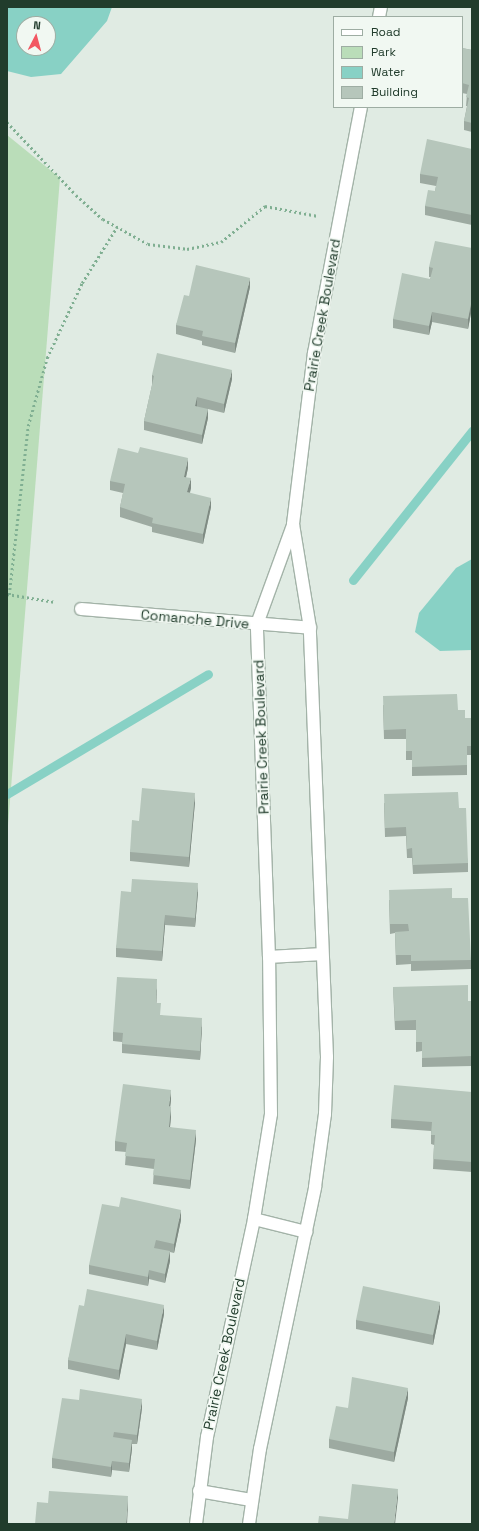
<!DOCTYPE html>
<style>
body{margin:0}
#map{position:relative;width:479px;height:1531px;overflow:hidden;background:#e0ebe3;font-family:"Space Grotesk",sans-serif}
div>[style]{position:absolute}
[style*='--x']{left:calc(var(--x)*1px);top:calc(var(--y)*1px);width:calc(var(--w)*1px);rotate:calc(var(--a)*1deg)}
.green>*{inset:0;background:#baddb9}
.water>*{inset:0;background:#88d1c5}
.stream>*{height:9px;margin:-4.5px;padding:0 4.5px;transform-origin:4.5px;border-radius:4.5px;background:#88d1c5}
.path>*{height:2.5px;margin-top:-1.25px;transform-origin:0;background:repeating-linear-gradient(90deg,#80af92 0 2px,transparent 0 5px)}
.roads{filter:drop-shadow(1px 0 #a3b3a8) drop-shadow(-1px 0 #a3b3a8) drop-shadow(0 1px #a3b3a8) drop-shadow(0 -1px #a3b3a8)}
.street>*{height:12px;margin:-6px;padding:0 6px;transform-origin:6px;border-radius:6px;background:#fff}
.wall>*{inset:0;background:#9daaa1}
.shaded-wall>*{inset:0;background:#7f8b83}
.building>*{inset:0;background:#b6c6bb}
span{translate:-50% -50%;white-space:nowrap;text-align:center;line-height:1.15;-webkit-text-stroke:3.5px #f1f8f2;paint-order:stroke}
.street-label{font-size:14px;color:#213c2c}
.frame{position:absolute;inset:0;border:8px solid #213c2c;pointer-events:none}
.legend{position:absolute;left:333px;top:16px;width:130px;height:92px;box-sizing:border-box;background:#f1f8f2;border:1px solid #9eada3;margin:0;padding:5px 7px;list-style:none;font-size:12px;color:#213c2c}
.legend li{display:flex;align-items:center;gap:8px;height:20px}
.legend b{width:20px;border:1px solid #9eada3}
.north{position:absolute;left:16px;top:16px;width:40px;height:40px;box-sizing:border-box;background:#f1f8f2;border:1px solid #9eada3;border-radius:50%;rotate:6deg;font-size:11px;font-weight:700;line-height:16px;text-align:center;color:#213c2c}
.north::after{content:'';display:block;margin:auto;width:14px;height:18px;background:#f25762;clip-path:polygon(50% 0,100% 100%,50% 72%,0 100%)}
</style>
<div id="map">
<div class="green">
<i style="clip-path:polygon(7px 135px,60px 178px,7px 838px)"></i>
</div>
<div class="water">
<i style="clip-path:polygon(evenodd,7px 7px,112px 7px,107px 21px,61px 74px,31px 77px,7px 71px,7px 7px,24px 24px,48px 24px,48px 48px,24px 48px,24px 24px)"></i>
<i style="clip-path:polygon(472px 559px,472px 650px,440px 651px,415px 632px,419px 613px,456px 568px)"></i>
</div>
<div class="stream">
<i style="--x:353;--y:580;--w:191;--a:-51.4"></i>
<i style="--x:7;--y:794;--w:234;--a:-30.8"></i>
</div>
<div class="path">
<i style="--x:7;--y:122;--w:100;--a:46.6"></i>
<i style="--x:76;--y:195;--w:36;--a:42"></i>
<i style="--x:103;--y:219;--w:51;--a:29.1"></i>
<i style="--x:148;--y:244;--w:39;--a:7"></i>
<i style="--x:187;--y:249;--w:35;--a:-12"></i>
<i style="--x:221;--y:242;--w:57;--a:-39.3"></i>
<i style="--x:265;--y:206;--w:54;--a:10.7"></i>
<i style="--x:7;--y:594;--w:49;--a:9.5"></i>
<i style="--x:9;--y:595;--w:170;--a:-83.6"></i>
<i style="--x:28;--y:426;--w:71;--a:-74.4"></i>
<i style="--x:47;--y:358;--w:83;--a:-65"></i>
<i style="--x:82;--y:283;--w:66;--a:-58"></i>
</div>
<div class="roads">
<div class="street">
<i style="--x:379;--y:17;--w:10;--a:-79"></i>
<i style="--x:81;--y:609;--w:230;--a:4.7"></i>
<i style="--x:269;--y:957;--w:53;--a:-3.2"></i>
<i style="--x:254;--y:1219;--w:54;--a:14"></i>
<i style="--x:199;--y:1491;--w:53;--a:9.8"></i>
<i style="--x:196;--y:1524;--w:88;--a:-82.8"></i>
<i style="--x:207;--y:1437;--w:223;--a:-77.8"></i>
<i style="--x:254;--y:1219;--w:106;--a:-80.8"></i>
<i style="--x:271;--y:1114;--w:157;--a:-90.7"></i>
<i style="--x:269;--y:957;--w:333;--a:-92.1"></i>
<i style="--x:257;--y:624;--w:105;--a:-70"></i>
<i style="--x:249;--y:1524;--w:76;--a:-81.7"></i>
<i style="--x:260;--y:1449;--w:268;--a:-78.1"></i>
<i style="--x:315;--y:1187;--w:74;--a:-82.2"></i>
<i style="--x:325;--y:1114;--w:57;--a:-88"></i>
<i style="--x:327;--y:1057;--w:429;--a:-92.3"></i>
<i style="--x:310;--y:628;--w:105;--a:-99.3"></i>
<i style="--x:293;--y:524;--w:172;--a:-83"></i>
<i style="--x:314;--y:353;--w:250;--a:-79.2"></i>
</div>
</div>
<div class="wall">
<i style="clip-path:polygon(462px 48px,472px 50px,472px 132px,464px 130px,464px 121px,467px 106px,466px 106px,467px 94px,462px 93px)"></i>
<i style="clip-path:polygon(472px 149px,472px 225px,425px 215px,425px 206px,435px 191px,436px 186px,420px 183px,420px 174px)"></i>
<i style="clip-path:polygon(472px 248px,472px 313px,471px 313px,468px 329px,432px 322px,429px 335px,393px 328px,393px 319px,430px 279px,431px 277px,429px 277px,429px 267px)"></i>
<i style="clip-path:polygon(250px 287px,235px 353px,202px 345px,202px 341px,176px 334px,176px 325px,189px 296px)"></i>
<i style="clip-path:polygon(152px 375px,232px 379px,224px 413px,208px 409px,208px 418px,202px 444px,144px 430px,144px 421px,152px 385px)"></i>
<i style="clip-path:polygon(188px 468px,186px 477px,191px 488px,190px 493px,211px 507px,203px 544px,152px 532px,152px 527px,120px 517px,120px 507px,123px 493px,110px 490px,110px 481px)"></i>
<i style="clip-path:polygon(383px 705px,458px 710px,465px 718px,472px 718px,472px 755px,467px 755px,467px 775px,412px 776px,412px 760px,406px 760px,406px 739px,384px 739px)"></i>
<i style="clip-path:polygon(195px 802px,189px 867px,130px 861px,130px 852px,139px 821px)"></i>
<i style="clip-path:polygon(384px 803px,459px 808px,468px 863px,468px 872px,413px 874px,412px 858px,407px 858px,406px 836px,385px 837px)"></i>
<i style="clip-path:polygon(131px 892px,198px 892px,195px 927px,165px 925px,162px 961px,116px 957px,116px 948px)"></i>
<i style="clip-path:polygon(452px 898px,471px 960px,471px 969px,411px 971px,411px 964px,396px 965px,395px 933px,390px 934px,389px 900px)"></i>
<i style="clip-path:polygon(393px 987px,468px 1001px,472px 1001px,472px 1066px,422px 1067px,422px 1051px,416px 1052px,416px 1030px,395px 1030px)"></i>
<i style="clip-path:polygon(157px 989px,156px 1003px,160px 1015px,202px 1027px,200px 1060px,122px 1053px,122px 1042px,113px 1041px,113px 1032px)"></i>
<i style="clip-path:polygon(472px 1092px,472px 1172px,433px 1169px,434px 1145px,431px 1144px,431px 1131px,391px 1128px,391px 1119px)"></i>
<i style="clip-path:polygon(171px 1100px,170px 1107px,171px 1117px,170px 1127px,196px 1140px,190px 1189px,153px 1184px,154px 1169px,125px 1165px,126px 1152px,115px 1151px,115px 1141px)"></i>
<i style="clip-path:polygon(181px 1220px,174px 1253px,170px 1252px,170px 1261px,165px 1283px,149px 1279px,148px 1286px,89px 1274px,89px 1265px)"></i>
<i style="clip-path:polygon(84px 1306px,164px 1314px,157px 1350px,126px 1344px,119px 1380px,68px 1369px,68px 1360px)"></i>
<i style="clip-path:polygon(440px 1311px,433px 1345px,356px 1329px,356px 1320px)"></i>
<i style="clip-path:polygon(408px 1398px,394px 1462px,329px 1448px,329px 1439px,348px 1408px)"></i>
<i style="clip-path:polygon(142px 1408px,137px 1444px,132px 1444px,132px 1449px,129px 1472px,112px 1470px,111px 1477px,52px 1468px,52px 1458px)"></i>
</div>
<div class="shaded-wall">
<i style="clip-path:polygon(250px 278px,250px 287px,235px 353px,235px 343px)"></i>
<i style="clip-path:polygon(471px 304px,471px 313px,468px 329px,468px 319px)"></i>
<i style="clip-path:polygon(432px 312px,432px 322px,429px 335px,429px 326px)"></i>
<i style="clip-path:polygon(232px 370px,232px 379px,224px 413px,224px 404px)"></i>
<i style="clip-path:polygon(197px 397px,197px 407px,195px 406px)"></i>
<i style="clip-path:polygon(208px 409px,208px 418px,202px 444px,202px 435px)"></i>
<i style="clip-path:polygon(188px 458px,188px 468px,184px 486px,184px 477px)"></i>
<i style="clip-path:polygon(191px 478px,191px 488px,187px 502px,187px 492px)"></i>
<i style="clip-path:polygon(211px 498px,211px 507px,203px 544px,203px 534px)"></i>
<i style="clip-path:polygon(195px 793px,195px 802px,189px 867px,189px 857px)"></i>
<i style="clip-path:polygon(198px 883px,198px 892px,195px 927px,195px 918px)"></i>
<i style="clip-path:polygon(165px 915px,165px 925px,162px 961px,162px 951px)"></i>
<i style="clip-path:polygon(157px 979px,157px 989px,156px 1012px,156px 1003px)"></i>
<i style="clip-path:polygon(202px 1018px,202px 1027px,200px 1060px,200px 1051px)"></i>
<i style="clip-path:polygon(171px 1090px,171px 1100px,169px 1116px,169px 1106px)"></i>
<i style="clip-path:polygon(171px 1107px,171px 1117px,169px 1136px,169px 1127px)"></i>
<i style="clip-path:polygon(196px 1130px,196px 1140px,190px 1189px,190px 1180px)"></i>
<i style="clip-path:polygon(181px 1210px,181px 1220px,174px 1253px,174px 1244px)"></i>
<i style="clip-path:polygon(170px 1251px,170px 1261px,165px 1283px,165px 1274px)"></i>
<i style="clip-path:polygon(149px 1270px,149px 1279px,148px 1286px,148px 1277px)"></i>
<i style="clip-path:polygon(440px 1302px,440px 1311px,433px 1345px,433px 1335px)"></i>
<i style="clip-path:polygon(164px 1305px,164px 1314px,157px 1350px,157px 1341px)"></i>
<i style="clip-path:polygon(126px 1334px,126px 1344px,119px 1380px,119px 1370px)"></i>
<i style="clip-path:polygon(408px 1388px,408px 1398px,394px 1462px,394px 1452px)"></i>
<i style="clip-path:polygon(142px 1399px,142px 1408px,137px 1444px,137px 1435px)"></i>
<i style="clip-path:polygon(132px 1440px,132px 1449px,129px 1472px,129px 1463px)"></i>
<i style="clip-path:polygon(112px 1461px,112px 1470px,111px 1477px,111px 1467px)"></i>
<i style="clip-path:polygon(398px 1489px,398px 1498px,395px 1524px,394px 1524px)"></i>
<i style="clip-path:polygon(128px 1496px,128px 1505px,127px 1524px,126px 1524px)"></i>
</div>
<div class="building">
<i style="clip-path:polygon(462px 48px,472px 50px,472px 123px,464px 121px,469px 98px,466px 97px,469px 85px,462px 83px)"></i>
<i style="clip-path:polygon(427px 139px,472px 149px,472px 215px,425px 206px,428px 190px,435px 191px,438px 177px,420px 174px)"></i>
<i style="clip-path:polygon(435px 241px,472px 248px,472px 304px,471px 304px,468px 319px,432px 312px,429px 326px,393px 319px,402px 273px,430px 279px,433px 268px,429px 267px)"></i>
<i style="clip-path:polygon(196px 265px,250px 278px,235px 343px,202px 336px,203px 331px,176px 325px,184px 295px,189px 296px)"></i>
<i style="clip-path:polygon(157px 353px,232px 370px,224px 404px,197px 397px,195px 406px,208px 409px,202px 435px,144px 421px,154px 376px,152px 375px)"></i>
<i style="clip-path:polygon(140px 447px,188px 458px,184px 477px,191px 478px,187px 492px,211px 498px,203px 534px,152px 523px,153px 518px,120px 507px,125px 484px,110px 481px,118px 448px,138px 453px)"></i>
<i style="clip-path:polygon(457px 694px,458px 710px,465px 710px,465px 718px,472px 718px,472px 746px,467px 746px,467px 765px,412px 767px,412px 751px,406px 751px,406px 729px,384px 730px,383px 696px)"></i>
<i style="clip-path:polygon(142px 788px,195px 793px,189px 857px,130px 852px,132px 820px,139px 821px)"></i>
<i style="clip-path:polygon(458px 792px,459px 808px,466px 808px,468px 863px,413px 865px,412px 848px,407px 849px,406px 827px,385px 828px,384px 794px)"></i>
<i style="clip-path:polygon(132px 879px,198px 883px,195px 918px,165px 915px,162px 951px,116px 948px,121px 891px,131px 892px)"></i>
<i style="clip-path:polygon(452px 888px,452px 898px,468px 898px,471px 960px,411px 961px,411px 955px,396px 955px,395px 932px,409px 931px,408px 924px,390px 924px,389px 890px)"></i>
<i style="clip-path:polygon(117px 977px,157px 979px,156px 1003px,161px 1003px,160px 1015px,202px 1018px,200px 1051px,122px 1044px,123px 1033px,113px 1032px)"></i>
<i style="clip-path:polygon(468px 985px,468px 1001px,472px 1001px,472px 1056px,422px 1058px,422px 1042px,416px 1042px,416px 1020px,395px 1021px,393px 987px)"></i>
<i style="clip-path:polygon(123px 1084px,171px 1090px,169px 1106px,171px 1107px,169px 1127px,196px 1130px,190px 1180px,153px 1175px,155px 1159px,125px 1156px,127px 1143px,115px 1141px)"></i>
<i style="clip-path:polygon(394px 1085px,472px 1092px,472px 1162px,433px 1159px,435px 1135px,431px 1135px,432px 1122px,391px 1119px)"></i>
<i style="clip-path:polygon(121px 1197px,181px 1210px,174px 1244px,156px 1240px,154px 1248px,170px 1251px,165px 1274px,149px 1270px,148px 1277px,89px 1265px,102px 1204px,119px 1207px)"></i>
<i style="clip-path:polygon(363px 1286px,440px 1302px,433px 1335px,356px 1320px)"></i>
<i style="clip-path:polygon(87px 1289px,164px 1305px,157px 1341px,126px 1334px,119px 1370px,68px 1360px,79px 1305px,84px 1306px)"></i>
<i style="clip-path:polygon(352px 1377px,408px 1388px,394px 1452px,329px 1439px,336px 1406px,348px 1408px)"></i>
<i style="clip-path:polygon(80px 1389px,142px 1399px,137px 1435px,114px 1432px,113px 1437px,132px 1440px,129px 1463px,112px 1461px,111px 1467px,52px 1458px,62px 1398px,79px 1400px)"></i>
<i style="clip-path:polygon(352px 1484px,398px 1489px,394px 1524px,318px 1524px,319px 1516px,348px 1519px)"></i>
<i style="clip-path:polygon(49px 1491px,128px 1496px,126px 1524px,35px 1524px,37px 1502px,48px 1503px)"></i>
</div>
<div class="street-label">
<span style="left:322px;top:315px;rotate:-80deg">Prairie Creek Boulevard</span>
<span style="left:195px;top:619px;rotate:5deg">Comanche Drive</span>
<span style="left:261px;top:737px;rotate:-92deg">Prairie Creek Boulevard</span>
<span style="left:224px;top:1354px;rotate:-78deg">Prairie Creek Boulevard</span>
</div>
<div class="frame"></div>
<ul class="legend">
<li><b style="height:5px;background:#fff"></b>Road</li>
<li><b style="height:11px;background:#baddb9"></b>Park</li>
<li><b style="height:11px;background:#88d1c5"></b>Water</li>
<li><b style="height:11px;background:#b6c6bb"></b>Building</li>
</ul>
<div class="north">N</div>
</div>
